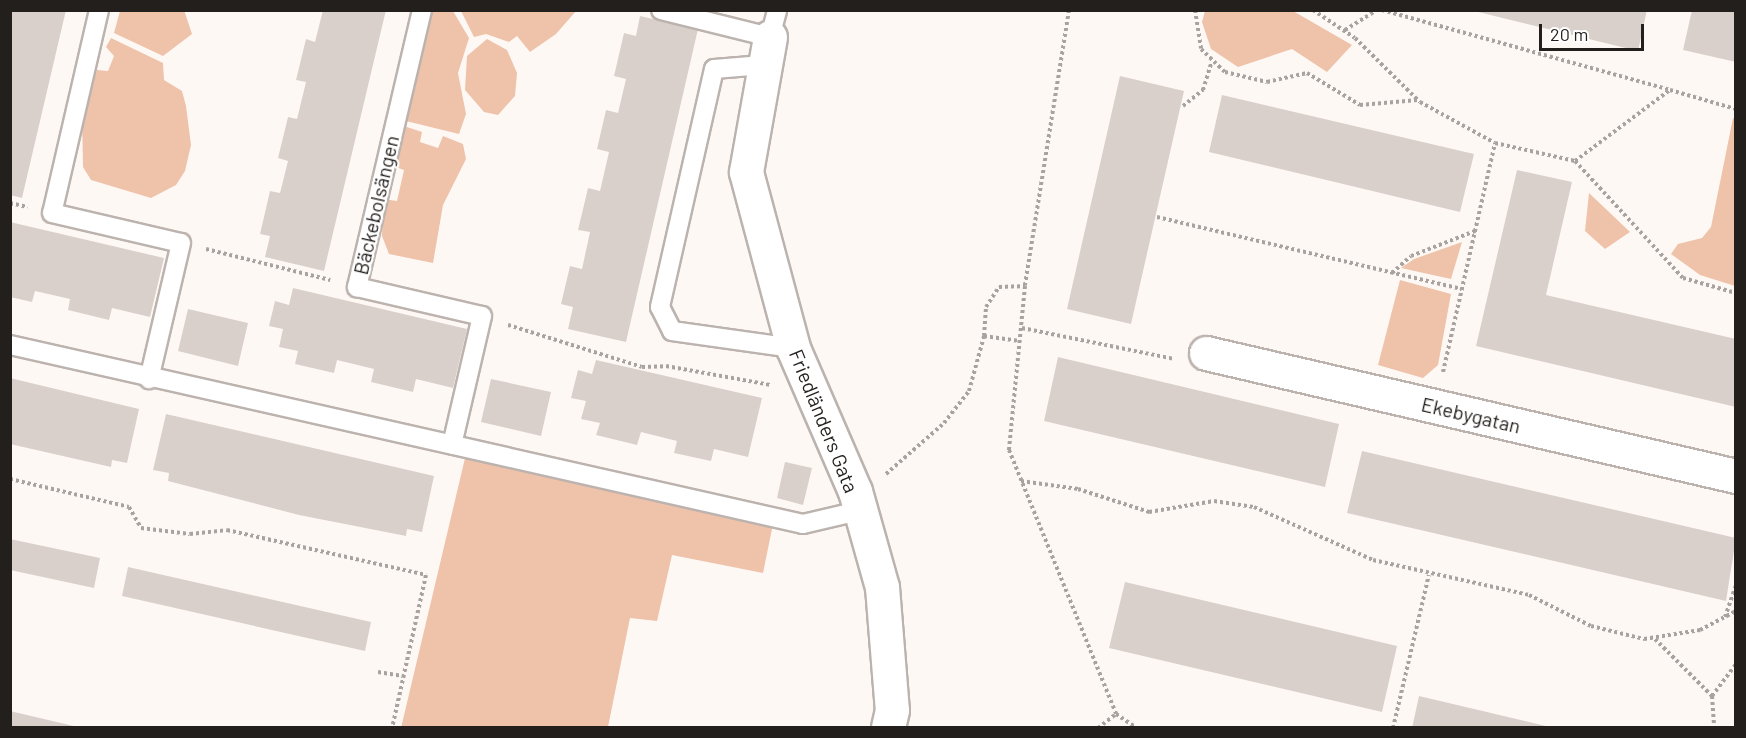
<!DOCTYPE html>
<meta charset="utf-8">
<style>
body{margin:0}
#map{position:relative;width:1746px;height:738px;overflow:hidden;background:#fef8f5;font-family:Barlow,sans-serif}
div>[style]{position:absolute}
[style*='--x']{left:calc(var(--x)*1px);top:calc(var(--y)*1px);width:calc(var(--w)*1px);rotate:calc(var(--a)*1deg)}
.green>*{inset:0;background:#efc2aa}
.building>*{inset:0;background:#dad0cb}
.path>*{height:4px;margin-top:-2px;transform-origin:0;background:repeating-linear-gradient(90deg,#a8a3a0 0 3px,transparent 0 6px)}
.roads{filter:drop-shadow(2px 0 #bcb3ae) drop-shadow(-2px 0 #bcb3ae) drop-shadow(0 2px #bcb3ae) drop-shadow(0 -2px #bcb3ae)}
.lane>*{height:18px;margin:-9px;padding:0 9px;transform-origin:9px;border-radius:9px;background:#fff}
.street>*{height:33px;margin:-16.5px;padding:0 16.5px;transform-origin:16.5px;border-radius:16.5px;background:#fff}
span{translate:-50% -50%;white-space:nowrap;text-align:center;line-height:1.15;-webkit-text-stroke:4.5px #fff;paint-order:stroke}
.street-label{font-size:20px;color:#231f1d}
.frame{position:absolute;inset:0;border:12px solid #231f1d;pointer-events:none}
.scale{position:absolute;left:1539px;top:24px;width:105px;height:27px;box-sizing:border-box;border:3px solid #231f1d;border-top:0;padding-left:8px;font-size:18px;line-height:21px;white-space:nowrap;color:#231f1d;-webkit-text-stroke:4px #fff;paint-order:stroke}
</style>
<div id="map">
<div class="green">
<i style="clip-path:polygon(184px 10px,192px 34px,163px 56px,114px 33px,120px 11px)"></i>
<i style="clip-path:polygon(427px 11px,453px 11px,469px 38px,458px 73px,466px 114px,459px 134px,406px 121px)"></i>
<i style="clip-path:polygon(461px 11px,576px 11px,556px 34px,530px 52px,517px 36px,509px 42px,486px 34px,474px 37px)"></i>
<i style="clip-path:polygon(1205px 11px,1293px 11px,1352px 45px,1327px 72px,1292px 49px,1238px 67px,1211px 49px,1202px 22px)"></i>
<i style="clip-path:polygon(111px 38px,163px 63px,164px 80px,182px 91px,186px 106px,191px 145px,185px 171px,176px 185px,151px 198px,91px 180px,83px 167px,82px 116px,97px 70px,108px 71px,114px 56px,106px 47px)"></i>
<i style="clip-path:polygon(487px 39px,507px 50px,517px 73px,515px 96px,498px 115px,484px 112px,465px 90px,467px 56px)"></i>
<i style="clip-path:polygon(1733px 118px,1736px 119px,1735px 286px,1700px 275px,1671px 254px,1678px 244px,1702px 238px,1711px 227px)"></i>
<i style="clip-path:polygon(404px 126px,422px 132px,420px 142px,438px 148px,443px 136px,463px 144px,466px 159px,443px 205px,433px 263px,389px 254px,382px 236px,383px 199px,397px 201px,404px 170px,390px 165px)"></i>
<i style="clip-path:polygon(1589px 193px,1630px 232px,1605px 249px,1585px 231px)"></i>
<i style="clip-path:polygon(1462px 242px,1451px 279px,1401px 268px,1414px 259px)"></i>
<i style="clip-path:polygon(1400px 280px,1451px 294px,1438px 365px,1423px 378px,1378px 365px)"></i>
<i style="clip-path:polygon(466px 454px,773px 524px,763px 573px,672px 555px,657px 621px,630px 618px,608px 727px,401px 728px)"></i>
</div>
<div class="building">
<i style="clip-path:polygon(10px 10px,66px 10px,22px 198px,10px 195px)"></i>
<i style="clip-path:polygon(323px 10px,386px 10px,324px 271px,265px 257px,270px 236px,260px 234px,270px 191px,280px 193px,288px 161px,278px 158px,288px 117px,297px 119px,306px 82px,296px 80px,306px 39px,315px 42px)"></i>
<i style="clip-path:polygon(1470px 10px,1647px 10px,1638px 51px)"></i>
<i style="clip-path:polygon(1692px 10px,1736px 10px,1736px 62px,1683px 50px)"></i>
<i style="clip-path:polygon(640px 16px,698px 29px,626px 342px,568px 329px,573px 307px,561px 304px,570px 266px,582px 269px,590px 232px,578px 230px,588px 188px,600px 191px,609px 152px,597px 149px,606px 110px,618px 113px,626px 79px,614px 76px,624px 33px,636px 36px)"></i>
<i style="clip-path:polygon(1120px 76px,1184px 91px,1131px 324px,1067px 309px)"></i>
<i style="clip-path:polygon(1222px 95px,1474px 154px,1460px 212px,1209px 152px)"></i>
<i style="clip-path:polygon(1517px 170px,1572px 182px,1546px 295px,1736px 339px,1736px 407px,1476px 346px)"></i>
<i style="clip-path:polygon(10px 222px,164px 258px,150px 317px,112px 308px,109px 320px,68px 310px,70px 299px,35px 291px,32px 302px,10px 297px)"></i>
<i style="clip-path:polygon(293px 288px,467px 329px,453px 388px,416px 379px,413px 392px,371px 382px,374px 369px,337px 360px,334px 373px,295px 364px,298px 351px,279px 347px,283px 329px,269px 326px,275px 301px,289px 305px)"></i>
<i style="clip-path:polygon(188px 309px,248px 323px,238px 366px,178px 351px)"></i>
<i style="clip-path:polygon(1058px 357px,1339px 424px,1325px 487px,1044px 421px)"></i>
<i style="clip-path:polygon(596px 360px,762px 398px,748px 457px,714px 449px,711px 461px,674px 453px,677px 441px,641px 432px,637px 445px,596px 435px,600px 423px,581px 419px,586px 401px,571px 398px,578px 370px,592px 374px)"></i>
<i style="clip-path:polygon(10px 378px,139px 409px,127px 463px,112px 460px,111px 467px,10px 444px)"></i>
<i style="clip-path:polygon(491px 379px,551px 392px,541px 436px,481px 422px)"></i>
<i style="clip-path:polygon(166px 414px,434px 476px,422px 532px,407px 529px,406px 536px,299px 515px,168px 481px,169px 473px,153px 470px)"></i>
<i style="clip-path:polygon(1362px 451px,1736px 538px,1726px 601px,1347px 513px)"></i>
<i style="clip-path:polygon(785px 462px,812px 468px,803px 505px,777px 498px)"></i>
<i style="clip-path:polygon(10px 539px,100px 558px,94px 588px,10px 570px)"></i>
<i style="clip-path:polygon(128px 567px,371px 622px,365px 651px,122px 596px)"></i>
<i style="clip-path:polygon(1125px 582px,1397px 646px,1382px 712px,1109px 648px)"></i>
<i style="clip-path:polygon(1419px 696px,1550px 727px,1550px 728px,1412px 728px)"></i>
<i style="clip-path:polygon(10px 711px,78px 727px,78px 728px,10px 728px)"></i>
</div>
<div class="path">
<i style="--x:1069;--y:10;--w:279;--a:99.1"></i>
<i style="--x:1025;--y:286;--w:165;--a:95.6"></i>
<i style="--x:1009;--y:450;--w:285;--a:67.9"></i>
<i style="--x:1116;--y:714;--w:25;--a:34"></i>
<i style="--x:1195;--y:10;--w:39;--a:81"></i>
<i style="--x:1201;--y:49;--w:33;--a:44"></i>
<i style="--x:1225;--y:72;--w:43;--a:13.4"></i>
<i style="--x:1267;--y:82;--w:41;--a:-12.7"></i>
<i style="--x:1307;--y:73;--w:62;--a:31.1"></i>
<i style="--x:1360;--y:105;--w:58;--a:-4.9"></i>
<i style="--x:1313;--y:10;--w:50;--a:33.7"></i>
<i style="--x:1355;--y:38;--w:91;--a:44.6"></i>
<i style="--x:1420;--y:102;--w:85;--a:28.7"></i>
<i style="--x:1382;--y:10;--w:299;--a:15.5"></i>
<i style="--x:1345;--y:30;--w:38;--a:-32"></i>
<i style="--x:1183;--y:106;--w:26;--a:-39"></i>
<i style="--x:1203;--y:90;--w:28;--a:-73"></i>
<i style="--x:1575;--y:161;--w:159;--a:47.3"></i>
<i style="--x:1683;--y:278;--w:55;--a:15.8"></i>
<i style="--x:10;--y:203;--w:18;--a:13"></i>
<i style="--x:1157;--y:217;--w:313;--a:13.3"></i>
<i style="--x:206;--y:249;--w:128;--a:14"></i>
<i style="--x:1392;--y:273;--w:25;--a:-42"></i>
<i style="--x:1411;--y:256;--w:69;--a:-21.3"></i>
<i style="--x:508;--y:325;--w:140;--a:17.4"></i>
<i style="--x:642;--y:367;--w:24;--a:-2"></i>
<i style="--x:666;--y:366;--w:107;--a:10.3"></i>
<i style="--x:1022;--y:328;--w:155;--a:11.5"></i>
<i style="--x:984;--y:336;--w:34;--a:8"></i>
<i style="--x:1443;--y:372;--w:235;--a:-77.2"></i>
<i style="--x:1495;--y:143;--w:82;--a:12.7"></i>
<i style="--x:1575;--y:161;--w:119;--a:-36.8"></i>
<i style="--x:1670;--y:90;--w:69;--a:16.1"></i>
<i style="--x:886;--y:474;--w:77;--a:-41.3"></i>
<i style="--x:944;--y:423;--w:41;--a:-52"></i>
<i style="--x:969;--y:391;--w:57;--a:-74.7"></i>
<i style="--x:984;--y:336;--w:29;--a:-86"></i>
<i style="--x:986;--y:307;--w:24;--a:-57"></i>
<i style="--x:999;--y:287;--w:26;--a:-2"></i>
<i style="--x:10;--y:479;--w:122;--a:13.2"></i>
<i style="--x:129;--y:507;--w:24;--a:60"></i>
<i style="--x:141;--y:528;--w:49;--a:7"></i>
<i style="--x:190;--y:534;--w:37;--a:-6"></i>
<i style="--x:227;--y:530;--w:204;--a:12.7"></i>
<i style="--x:426;--y:575;--w:157;--a:102.5"></i>
<i style="--x:1021;--y:481;--w:58;--a:8"></i>
<i style="--x:1078;--y:489;--w:75;--a:17.9"></i>
<i style="--x:1149;--y:512;--w:66;--a:-9.6"></i>
<i style="--x:1214;--y:501;--w:40;--a:8.5"></i>
<i style="--x:1254;--y:507;--w:130;--a:24"></i>
<i style="--x:1373;--y:560;--w:160;--a:12.6"></i>
<i style="--x:1529;--y:595;--w:69;--a:26.6"></i>
<i style="--x:1591;--y:626;--w:55;--a:13.8"></i>
<i style="--x:1644;--y:639;--w:57;--a:-9.1"></i>
<i style="--x:1700;--y:630;--w:41;--a:-27.8"></i>
<i style="--x:1725;--y:617;--w:34;--a:-71"></i>
<i style="--x:1655;--y:639;--w:81;--a:45"></i>
<i style="--x:1712;--y:696;--w:32;--a:86"></i>
<i style="--x:378;--y:672;--w:25;--a:9"></i>
<i style="--x:1712;--y:696;--w:40;--a:-53"></i>
<i style="--x:1098;--y:728;--w:23;--a:-38"></i>
<i style="--x:1393;--y:728;--w:157;--a:-76.8"></i>
</div>
<div class="roads">
<div class="lane">
<i style="--x:99;--y:10;--w:208;--a:103"></i>
<i style="--x:52;--y:213;--w:132;--a:13.1"></i>
<i style="--x:181;--y:243;--w:140;--a:103.2"></i>
<i style="--x:422;--y:10;--w:285;--a:103.2"></i>
<i style="--x:357;--y:287;--w:128;--a:13.1"></i>
<i style="--x:482;--y:316;--w:132;--a:103.1"></i>
<i style="--x:661;--y:10;--w:112;--a:13.9"></i>
<i style="--x:770;--y:37;--w:28;--a:-75"></i>
<i style="--x:763;--y:65;--w:49;--a:175.3"></i>
<i style="--x:714;--y:69;--w:244;--a:102.8"></i>
<i style="--x:660;--y:307;--w:27;--a:63"></i>
<i style="--x:672;--y:331;--w:122;--a:8"></i>
<i style="--x:10;--y:345;--w:813;--a:12.72"></i>
<i style="--x:803;--y:524;--w:57;--a:-13.1"></i>
</div>
<div class="street">
<i style="--x:770;--y:37;--w:137;--a:100.1"></i>
<i style="--x:746;--y:172;--w:182;--a:75"></i>
<i style="--x:793;--y:348;--w:156;--a:66.6"></i>
<i style="--x:855;--y:491;--w:100;--a:74.3"></i>
<i style="--x:882;--y:587;--w:123;--a:85.4"></i>
<i style="--x:892;--y:710;--w:18;--a:103"></i>
<i style="--x:1206;--y:353;--w:544;--a:13.07"></i>
</div>
</div>
<div class="street-label">
<span style="left:376px;top:205px;rotate:-77deg">Bäckebolsängen</span>
<span style="left:1471px;top:415px;rotate:13deg">Ekebygatan</span>
<span style="left:824px;top:421px;rotate:68deg">Friedländers Gata</span>
</div>
<div class="frame"></div>
<div class="scale">20 m</div>
</div>
